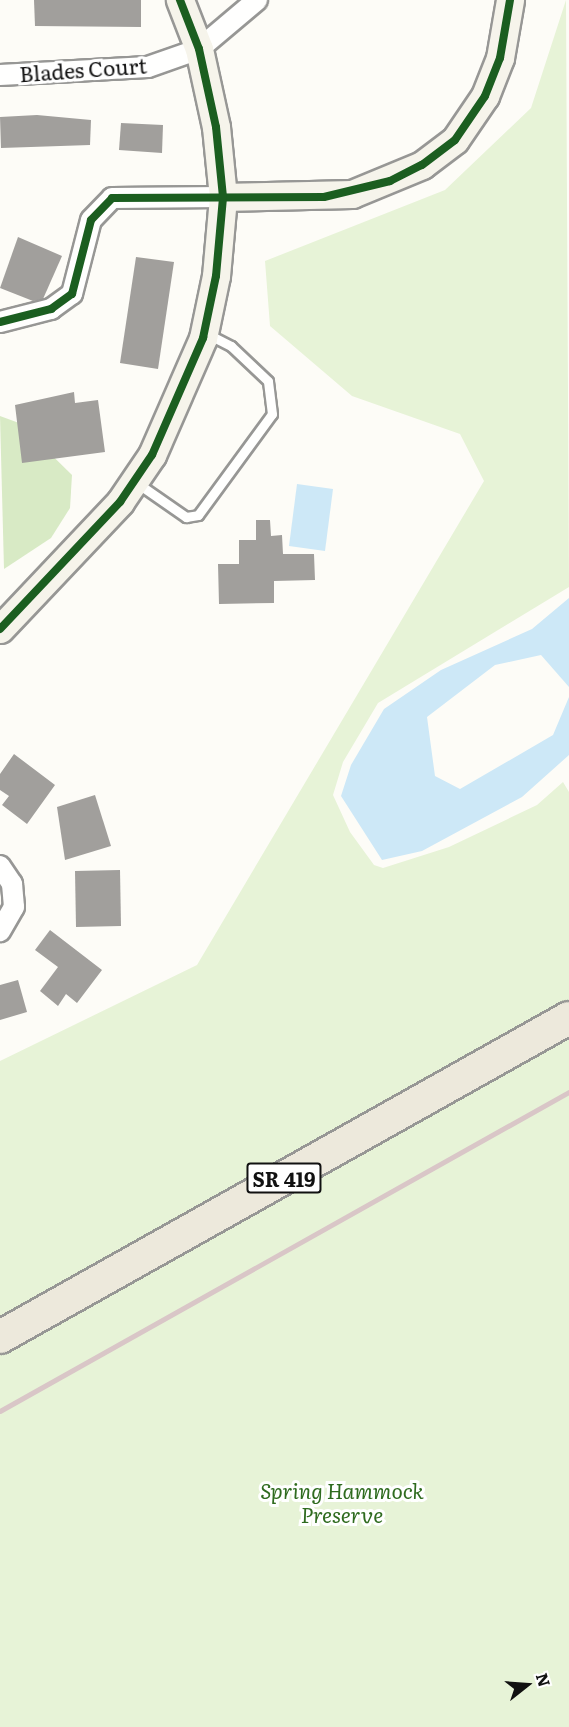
<!DOCTYPE html>
<style>
body{margin:0}
#map{position:relative;width:569px;height:1727px;overflow:hidden;background:#fdfcf7;font-family:Literata,serif}
div>[style]{position:absolute}
[style*='--x']{left:calc(var(--x)*1px);top:calc(var(--y)*1px);width:calc(var(--w)*1px);rotate:calc(var(--a)*1deg)}
.green>*{inset:0;background:#e7f3d7}
.forest>*{inset:0;background:#d8eac5}
.water>*{inset:0;background:#cde8f7}
.building>*{inset:0;background:#a19f9c}
.roads{filter:drop-shadow(2px 0 #979795) drop-shadow(-2px 0 #979795) drop-shadow(0 2px #979795) drop-shadow(0 -2px #979795)}
.lane>*{height:9px;margin:-4.5px;padding:0 4.5px;transform-origin:4.5px;border-radius:4.5px;background:#fffffe}
.street>*{height:20px;margin:-10px;padding:0 10px;transform-origin:10px;border-radius:10px;background:#fffffe}
.secondary>*{height:27px;margin:-13.5px;padding:0 13.5px;transform-origin:13.5px;border-radius:13.5px;background:#f6f4eb}
.primary>*{height:32px;margin:-16px;padding:0 16px;transform-origin:16px;border-radius:16px;background:#ede9dc}
.rail>*{height:4.5px;margin:-2.25px;padding:0 2.25px;transform-origin:2.25px;border-radius:2.25px;background:#d9c6c7}
.cycleway>*{height:8px;margin:-4px;padding:0 4px;transform-origin:4px;border-radius:4px;background:#1b5e20}
span{translate:-50% -50%;white-space:nowrap;text-align:center;line-height:1.15;-webkit-text-stroke:6px #fff;paint-order:stroke}
.shield-label span{padding:2px 4px;background:#fff;border:2px solid;border-radius:4px;-webkit-text-stroke-width:0}
.shield-label{font-size:20px;color:#111;font-weight:700}
.street-label{font-size:21px;color:#111}
.park-label{font-size:21px;color:#2f6b1f;font-style:italic}
.north{position:absolute;left:497px;top:1655px;width:60px;height:60px;-webkit-text-stroke:4px #fff;paint-order:stroke;rotate:73deg;font-size:16px;font-weight:700;line-height:24px;text-align:center;color:#111}
.north::after{content:'';display:block;margin:auto;width:21px;height:27px;background:#111;clip-path:polygon(50% 0,100% 100%,50% 72%,0 100%)}
</style>
<div id="map">
<div class="green">
<i style="clip-path:polygon(566px 0,569px 587px,378px 703px,343px 762px,333px 795px,350px 832px,374px 865px,383px 868px,449px 847px,537px 805px,563px 782px,569px 792px,569px 1008px,0 1327px,0 1061px,197px 965px,484px 481px,460px 434px,352px 396px,270px 326px,265px 261px,445px 190px,531px 108px)"></i>
<i style="clip-path:polygon(569px 1029px,569px 1727px,0 1727px,0 1348px)"></i>
</div>
<div class="forest">
<i style="clip-path:polygon(0 416px,19px 423px,72px 475px,70px 508px,51px 538px,4px 569px)"></i>
</div>
<div class="water">
<i style="clip-path:polygon(297px 484px,333px 489px,325px 551px,289px 546px)"></i>
<i style="clip-path:polygon(569px 598px,569px 687px,541px 655px,495px 665px,427px 717px,435px 776px,460px 789px,553px 735px,569px 697px,569px 755px,522px 797px,422px 851px,382px 860px,341px 796px,351px 765px,384px 709px,441px 670px,532px 629px)"></i>
</div>
<div class="building">
<i style="clip-path:polygon(34px 0,141px 0,141px 27px,35px 26px)"></i>
<i style="clip-path:polygon(37px 115px,91px 120px,90px 145px,1px 148px,0 117px)"></i>
<i style="clip-path:polygon(121px 123px,163px 125px,162px 153px,119px 150px)"></i>
<i style="clip-path:polygon(18px 237px,62px 256px,43px 299px,33px 301px,0 288px)"></i>
<i style="clip-path:polygon(136px 257px,174px 262px,158px 369px,120px 363px)"></i>
<i style="clip-path:polygon(74px 392px,75px 403px,98px 400px,105px 452px,22px 463px,15px 405px)"></i>
<i style="clip-path:polygon(256px 520px,270px 520px,271px 536px,282px 535px,283px 554px,314px 554px,315px 580px,274px 581px,274px 603px,219px 604px,218px 564px,239px 564px,239px 540px,256px 540px)"></i>
<i style="clip-path:polygon(14px 754px,55px 785px,27px 824px,2px 805px,9px 796px,0 790px,0 774px)"></i>
<i style="clip-path:polygon(95px 795px,111px 846px,65px 860px,57px 807px)"></i>
<i style="clip-path:polygon(120px 870px,121px 926px,76px 927px,75px 871px)"></i>
<i style="clip-path:polygon(50px 930px,102px 970px,77px 1003px,66px 994px,58px 1006px,40px 991px,58px 967px,35px 950px)"></i>
<i style="clip-path:polygon(18px 980px,27px 1012px,0 1020px,0 985px)"></i>
</div>
<div class="roads">
<div class="lane">
<i style="--x:137;--y:483;--w:60;--a:34.8"></i>
<i style="--x:186;--y:517;--w:12;--a:-9"></i>
<i style="--x:198;--y:515;--w:125;--a:-53.8"></i>
<i style="--x:272;--y:414;--w:33;--a:-97"></i>
<i style="--x:268;--y:381;--w:51;--a:-136.6"></i>
<i style="--x:231;--y:346;--w:28;--a:-153"></i>
</div>
<div class="street">
<i style="--x:0;--y:75;--w:148;--a:-3.1"></i>
<i style="--x:148;--y:67;--w:54;--a:-19.4"></i>
<i style="--x:199;--y:49;--w:76;--a:-40.2"></i>
<i style="--x:0;--y:322;--w:53;--a:-14.3"></i>
<i style="--x:51;--y:309;--w:26;--a:-36"></i>
<i style="--x:72;--y:294;--w:76;--a:-75.6"></i>
<i style="--x:91;--y:220;--w:30;--a:-46"></i>
<i style="--x:112;--y:198;--w:111;--a:-0.5"></i>
<i style="--x:0;--y:866;--w:22;--a:56"></i>
<i style="--x:12;--y:884;--w:23;--a:85"></i>
<i style="--x:14;--y:907;--w:28;--a:120"></i>
</div>
<div class="secondary">
<i style="--x:223;--y:197;--w:129;--a:-1.3"></i>
<i style="--x:352;--y:194;--w:76;--a:-22.5"></i>
<i style="--x:422;--y:165;--w:41;--a:-37.1"></i>
<i style="--x:455;--y:140;--w:53;--a:-55.7"></i>
<i style="--x:485;--y:96;--w:41;--a:-68.5"></i>
<i style="--x:500;--y:58;--w:59;--a:-80.2"></i>
<i style="--x:0;--y:629;--w:175;--a:-46.6"></i>
<i style="--x:120;--y:502;--w:57;--a:-55.8"></i>
<i style="--x:152;--y:455;--w:128;--a:-66.4"></i>
<i style="--x:203;--y:338;--w:63;--a:-78.2"></i>
<i style="--x:216;--y:276;--w:79;--a:-84.9"></i>
<i style="--x:223;--y:197;--w:70;--a:-95.7"></i>
<i style="--x:216;--y:127;--w:80;--a:-102.3"></i>
<i style="--x:199;--y:49;--w:53;--a:-111.2"></i>
</div>
<div class="primary">
<i style="--x:0;--y:1337;--w:652;--a:-29.28"></i>
</div>
</div>
<div class="rail">
<i style="--x:0;--y:1411;--w:652;--a:-29.28"></i>
</div>
<div class="cycleway">
<i style="--x:0;--y:322;--w:53;--a:-14.3"></i>
<i style="--x:51;--y:309;--w:26;--a:-36"></i>
<i style="--x:72;--y:294;--w:76;--a:-75.6"></i>
<i style="--x:91;--y:220;--w:30;--a:-46"></i>
<i style="--x:112;--y:198;--w:212;--a:-0.3"></i>
<i style="--x:324;--y:197;--w:68;--a:-13.6"></i>
<i style="--x:390;--y:181;--w:36;--a:-27"></i>
<i style="--x:422;--y:165;--w:41;--a:-37.1"></i>
<i style="--x:455;--y:140;--w:53;--a:-55.7"></i>
<i style="--x:485;--y:96;--w:41;--a:-68.5"></i>
<i style="--x:500;--y:58;--w:59;--a:-80.2"></i>
<i style="--x:0;--y:629;--w:175;--a:-46.6"></i>
<i style="--x:120;--y:502;--w:57;--a:-55.8"></i>
<i style="--x:152;--y:455;--w:128;--a:-66.4"></i>
<i style="--x:203;--y:338;--w:63;--a:-78.2"></i>
<i style="--x:216;--y:276;--w:79;--a:-84.9"></i>
<i style="--x:223;--y:197;--w:70;--a:-95.7"></i>
<i style="--x:216;--y:127;--w:80;--a:-102.3"></i>
<i style="--x:199;--y:49;--w:53;--a:-111.2"></i>
</div>
<div class="shield-label">
<span style="left:284px;top:1178px">SR 419</span>
</div>
<div class="street-label">
<span style="left:83px;top:69px;rotate:-4deg">Blades Court</span>
</div>
<div class="park-label">
<span style="left:342px;top:1502px">Spring Hammock<br>Preserve</span>
</div>
<div class="north">N</div>
</div>
